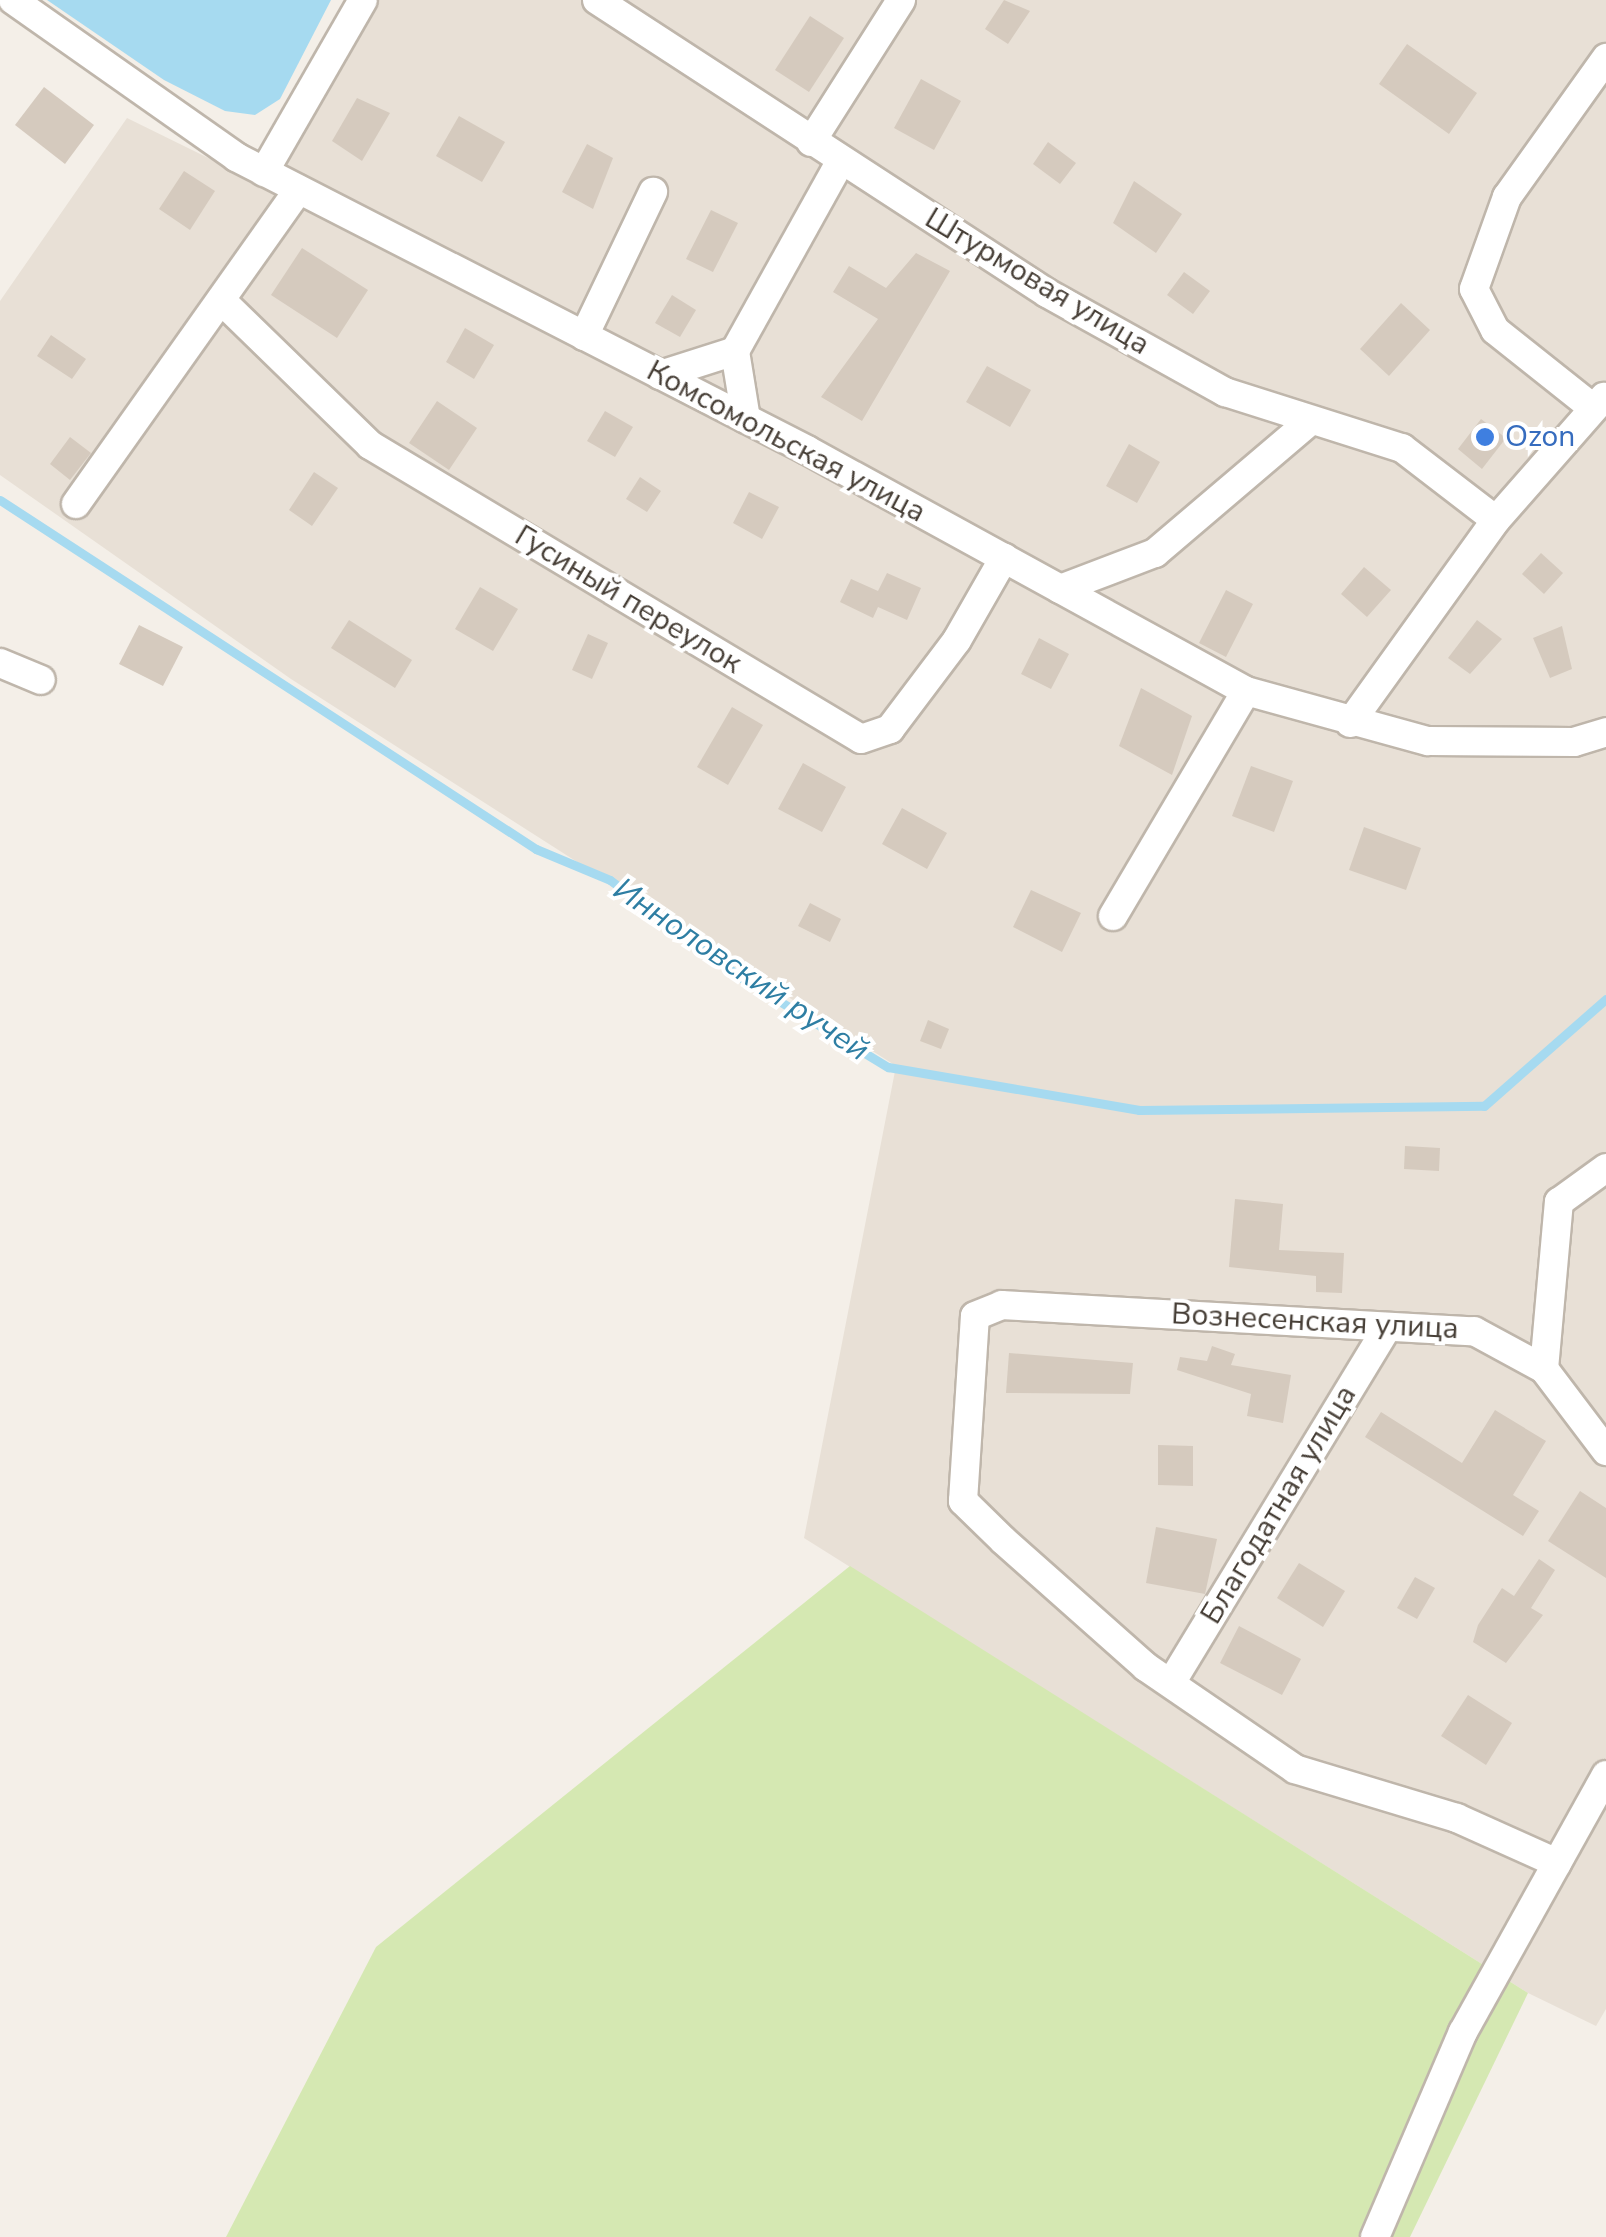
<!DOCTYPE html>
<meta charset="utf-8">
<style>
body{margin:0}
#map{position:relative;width:1606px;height:2237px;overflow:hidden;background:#f4efe8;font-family:"Nunito Sans",sans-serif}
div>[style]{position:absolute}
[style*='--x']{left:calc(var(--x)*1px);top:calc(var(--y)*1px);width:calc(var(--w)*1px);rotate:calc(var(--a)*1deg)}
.residential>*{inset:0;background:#e8e0d6}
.green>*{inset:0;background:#d5e8b2}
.water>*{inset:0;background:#a6daf0}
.stream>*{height:9px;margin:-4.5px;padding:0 4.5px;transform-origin:4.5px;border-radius:4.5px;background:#a6daf0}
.building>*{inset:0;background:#d5cabe}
.roads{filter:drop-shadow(2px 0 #bfb6ab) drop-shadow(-2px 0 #bfb6ab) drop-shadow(0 2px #bfb6ab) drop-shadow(0 -2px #bfb6ab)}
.minor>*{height:28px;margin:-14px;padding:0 14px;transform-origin:14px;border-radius:14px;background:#fff}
.dots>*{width:28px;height:28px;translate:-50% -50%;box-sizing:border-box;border:5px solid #fff;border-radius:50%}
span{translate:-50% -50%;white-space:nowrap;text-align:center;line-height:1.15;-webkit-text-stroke:8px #fff;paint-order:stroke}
.street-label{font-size:30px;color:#473f37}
.shop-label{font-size:30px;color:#366cbe}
.left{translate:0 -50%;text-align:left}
.water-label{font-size:32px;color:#2e7ea3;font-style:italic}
</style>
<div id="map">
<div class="residential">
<i style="clip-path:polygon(349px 0,1606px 0,1606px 2009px,1596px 2026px,1528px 1993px,804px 1538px,896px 1066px,291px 679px,0 475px,0 301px,127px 118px,249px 178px)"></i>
</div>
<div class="green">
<i style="clip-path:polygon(850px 1566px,1528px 1993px,1410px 2237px,226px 2237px,376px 1947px)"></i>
</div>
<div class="water">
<i style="clip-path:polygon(47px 0,331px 0,280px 99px,255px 115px,225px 111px,164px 80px)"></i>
</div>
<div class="stream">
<i style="--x:0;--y:500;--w:640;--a:33.07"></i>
<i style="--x:536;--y:849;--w:80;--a:22.7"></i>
<i style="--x:610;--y:880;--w:166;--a:36.7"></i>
<i style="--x:743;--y:979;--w:170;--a:31.3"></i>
<i style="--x:888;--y:1067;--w:255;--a:9.7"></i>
<i style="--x:1139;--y:1110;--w:345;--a:-0.7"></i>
<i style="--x:1484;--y:1106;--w:162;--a:-41.3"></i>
</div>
<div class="building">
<i style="clip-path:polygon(1004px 0,1030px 11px,1008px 44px,985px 29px)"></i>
<i style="clip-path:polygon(810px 16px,844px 38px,809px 92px,775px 70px)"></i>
<i style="clip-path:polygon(1407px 44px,1477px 93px,1449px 134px,1379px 84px)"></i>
<i style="clip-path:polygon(921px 79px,961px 101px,934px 150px,894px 128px)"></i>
<i style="clip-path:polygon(44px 87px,94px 125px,65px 164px,15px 125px)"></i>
<i style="clip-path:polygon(357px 98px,390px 113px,362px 161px,332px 141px)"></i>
<i style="clip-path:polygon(459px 116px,505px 142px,482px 182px,436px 156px)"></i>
<i style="clip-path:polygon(1048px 142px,1076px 163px,1060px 184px,1033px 164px)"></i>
<i style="clip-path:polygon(587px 144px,613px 158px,593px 209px,562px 192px)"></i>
<i style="clip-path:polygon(184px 171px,215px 191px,190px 230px,159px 209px)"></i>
<i style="clip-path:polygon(1134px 181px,1182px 214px,1156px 253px,1113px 223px)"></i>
<i style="clip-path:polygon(711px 210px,738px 223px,713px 272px,686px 259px)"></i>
<i style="clip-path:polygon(302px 248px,368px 290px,337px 338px,271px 295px)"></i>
<i style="clip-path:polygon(916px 253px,950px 271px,862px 421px,821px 397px,878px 319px,833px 292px,849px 266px,886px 288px)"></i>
<i style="clip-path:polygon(1184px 272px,1210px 291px,1193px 314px,1167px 295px)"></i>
<i style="clip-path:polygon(672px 295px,696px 310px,680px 337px,655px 323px)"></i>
<i style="clip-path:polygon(1401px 303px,1430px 330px,1389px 376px,1360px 349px)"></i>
<i style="clip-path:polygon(465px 328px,494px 345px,474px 379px,446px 362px)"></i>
<i style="clip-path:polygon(51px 335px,86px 359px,72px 379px,37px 356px)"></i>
<i style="clip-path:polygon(987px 366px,1031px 390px,1010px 427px,966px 402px)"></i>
<i style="clip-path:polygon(437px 401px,477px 428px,449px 470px,409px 443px)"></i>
<i style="clip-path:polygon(605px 411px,633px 427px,615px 457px,587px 441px)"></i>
<i style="clip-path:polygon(1481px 419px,1506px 438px,1482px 469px,1458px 449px)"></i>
<i style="clip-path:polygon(70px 437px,91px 453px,70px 480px,50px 464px)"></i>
<i style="clip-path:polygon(1129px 444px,1160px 462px,1137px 503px,1106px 486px)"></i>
<i style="clip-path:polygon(314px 472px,338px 488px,312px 526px,289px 510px)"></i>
<i style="clip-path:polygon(640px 477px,661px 491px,647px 512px,626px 499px)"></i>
<i style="clip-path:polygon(749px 492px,779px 507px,762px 539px,733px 523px)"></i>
<i style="clip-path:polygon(1541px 553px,1563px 573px,1544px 594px,1522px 574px)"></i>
<i style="clip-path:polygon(1364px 567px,1391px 590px,1367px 617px,1341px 594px)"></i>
<i style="clip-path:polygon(887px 573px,921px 588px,907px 620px,878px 607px,873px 618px,840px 602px,851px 579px,878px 591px)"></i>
<i style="clip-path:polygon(480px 587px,518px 609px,493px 651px,455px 629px)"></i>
<i style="clip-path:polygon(1226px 590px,1253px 604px,1226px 657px,1199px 643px)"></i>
<i style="clip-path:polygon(349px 620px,412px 660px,395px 688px,331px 648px)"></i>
<i style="clip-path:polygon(1477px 620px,1502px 639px,1470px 674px,1448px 658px)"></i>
<i style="clip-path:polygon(139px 625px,183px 647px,163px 686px,119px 664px)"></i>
<i style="clip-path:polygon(1562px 626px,1572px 669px,1550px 678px,1533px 638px)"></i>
<i style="clip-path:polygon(588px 634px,608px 643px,592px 679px,572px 670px)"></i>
<i style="clip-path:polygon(1039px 638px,1069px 654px,1051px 689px,1021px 674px)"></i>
<i style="clip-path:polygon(1141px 688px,1192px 716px,1172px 775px,1119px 746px)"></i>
<i style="clip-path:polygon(732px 707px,763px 725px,728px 785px,697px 767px)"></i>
<i style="clip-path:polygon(803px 763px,846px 787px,822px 832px,778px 809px)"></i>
<i style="clip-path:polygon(1251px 766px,1293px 781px,1274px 832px,1232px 816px)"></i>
<i style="clip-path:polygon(902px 808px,947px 833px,927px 869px,882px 844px)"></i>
<i style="clip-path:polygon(1364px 827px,1421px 848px,1406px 890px,1349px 870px)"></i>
<i style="clip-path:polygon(1031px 890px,1081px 913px,1062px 952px,1013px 927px)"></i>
<i style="clip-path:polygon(810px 903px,841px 919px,830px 942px,798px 926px)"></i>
<i style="clip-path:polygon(928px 1020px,949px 1029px,941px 1049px,920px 1041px)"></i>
<i style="clip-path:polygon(1405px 1146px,1440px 1148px,1439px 1171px,1404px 1169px)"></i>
<i style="clip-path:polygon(1235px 1199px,1283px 1204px,1279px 1250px,1344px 1253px,1342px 1293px,1316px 1292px,1316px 1276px,1229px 1267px)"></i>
<i style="clip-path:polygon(1212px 1346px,1235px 1354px,1231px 1365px,1291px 1375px,1283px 1423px,1247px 1416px,1251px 1394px,1177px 1370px,1180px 1357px,1207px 1361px)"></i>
<i style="clip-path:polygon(1009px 1353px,1133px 1363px,1130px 1394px,1006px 1393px)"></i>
<i style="clip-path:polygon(1495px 1410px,1546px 1441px,1513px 1495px,1539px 1511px,1523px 1536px,1365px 1437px,1381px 1412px,1462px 1463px)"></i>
<i style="clip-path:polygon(1158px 1445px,1193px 1446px,1193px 1486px,1158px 1485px)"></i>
<i style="clip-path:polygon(1580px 1491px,1606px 1508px,1606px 1578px,1548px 1541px)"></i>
<i style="clip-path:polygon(1156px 1527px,1217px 1539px,1205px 1594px,1146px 1583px)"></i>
<i style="clip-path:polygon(1539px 1559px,1555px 1570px,1531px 1608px,1543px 1615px,1506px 1663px,1473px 1642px,1478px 1625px,1502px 1588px,1514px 1596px)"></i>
<i style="clip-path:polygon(1299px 1563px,1345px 1591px,1323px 1627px,1277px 1598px)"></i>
<i style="clip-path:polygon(1415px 1577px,1435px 1588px,1417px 1619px,1397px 1608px)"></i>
<i style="clip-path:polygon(1239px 1626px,1301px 1659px,1282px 1695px,1220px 1663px)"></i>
<i style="clip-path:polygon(1468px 1695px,1512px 1723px,1486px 1765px,1441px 1736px)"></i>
</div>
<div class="roads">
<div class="minor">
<i style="--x:13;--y:0;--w:273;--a:35.1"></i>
<i style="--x:236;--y:157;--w:642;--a:27.16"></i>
<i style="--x:807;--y:450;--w:501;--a:28.77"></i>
<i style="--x:1246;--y:691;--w:189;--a:15.4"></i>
<i style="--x:1428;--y:741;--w:146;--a:0.4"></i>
<i style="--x:1574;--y:742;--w:34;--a:-17"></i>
<i style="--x:597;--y:0;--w:537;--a:33.07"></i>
<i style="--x:1047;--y:293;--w:204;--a:29.1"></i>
<i style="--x:1225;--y:392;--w:186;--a:17.6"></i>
<i style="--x:1402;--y:448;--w:118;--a:37.5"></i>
<i style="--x:811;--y:142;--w:168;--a:-57.6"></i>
<i style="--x:264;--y:172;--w:198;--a:-60.1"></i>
<i style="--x:221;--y:300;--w:208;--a:44.2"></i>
<i style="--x:370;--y:445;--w:572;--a:30.91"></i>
<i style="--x:861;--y:739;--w:31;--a:-19"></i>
<i style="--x:890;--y:729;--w:111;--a:-53"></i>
<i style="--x:957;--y:640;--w:95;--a:-60.2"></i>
<i style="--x:584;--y:336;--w:160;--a:-64.4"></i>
<i style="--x:660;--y:375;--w:79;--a:-17.7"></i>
<i style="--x:1593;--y:408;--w:125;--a:-141.5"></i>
<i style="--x:1495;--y:330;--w:46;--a:-117.1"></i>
<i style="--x:1474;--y:289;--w:98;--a:-70.3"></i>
<i style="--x:1507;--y:197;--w:171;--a:-54.5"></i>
<i style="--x:746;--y:419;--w:69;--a:-99.2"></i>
<i style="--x:735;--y:351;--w:214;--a:-60.9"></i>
<i style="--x:76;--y:504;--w:385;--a:-54.7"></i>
<i style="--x:1060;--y:589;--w:102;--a:-20.8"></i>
<i style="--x:1155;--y:553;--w:202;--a:-40.4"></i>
<i style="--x:0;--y:663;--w:44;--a:22.5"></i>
<i style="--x:1350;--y:723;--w:250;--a:-54.3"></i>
<i style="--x:1496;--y:520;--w:164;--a:-48.7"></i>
<i style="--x:1113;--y:916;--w:261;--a:-59.4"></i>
<i style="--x:1544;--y:1369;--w:168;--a:-84.9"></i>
<i style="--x:1559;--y:1202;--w:58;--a:-35.9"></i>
<i style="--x:1171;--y:1683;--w:416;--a:-58.7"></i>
<i style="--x:1557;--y:1863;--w:110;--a:-155.8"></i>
<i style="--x:1457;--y:1818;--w:169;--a:-163.2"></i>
<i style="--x:1295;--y:1769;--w:181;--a:-145.6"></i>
<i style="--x:1146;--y:1667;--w:191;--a:-138.4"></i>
<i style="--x:1003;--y:1540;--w:56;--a:-135.7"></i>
<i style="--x:963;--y:1501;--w:185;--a:-86.3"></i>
<i style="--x:975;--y:1316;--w:29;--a:-22"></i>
<i style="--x:1002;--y:1305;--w:473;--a:3.2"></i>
<i style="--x:1474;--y:1331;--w:80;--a:28.5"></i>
<i style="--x:1544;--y:1369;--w:103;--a:52.9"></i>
<i style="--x:1375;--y:2237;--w:223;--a:-66.8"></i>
<i style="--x:1463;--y:2032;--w:294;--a:-60.9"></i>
</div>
</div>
<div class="dots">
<i style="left:1485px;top:437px;background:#3f7fe0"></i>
</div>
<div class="street-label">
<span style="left:1037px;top:282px;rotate:31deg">Штурмовая улица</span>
<span style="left:786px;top:442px;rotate:28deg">Комсомольская улица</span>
<span style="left:628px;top:600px;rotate:31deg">Гусиный переулок</span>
<span style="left:1315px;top:1322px;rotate:3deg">Вознесенская улица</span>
<span style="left:1279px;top:1505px;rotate:-59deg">Благодатная улица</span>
</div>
<div class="shop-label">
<span class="left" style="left:1505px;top:437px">Ozon</span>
</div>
<div class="water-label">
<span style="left:741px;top:970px;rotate:34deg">Инноловский ручей</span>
</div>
</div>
